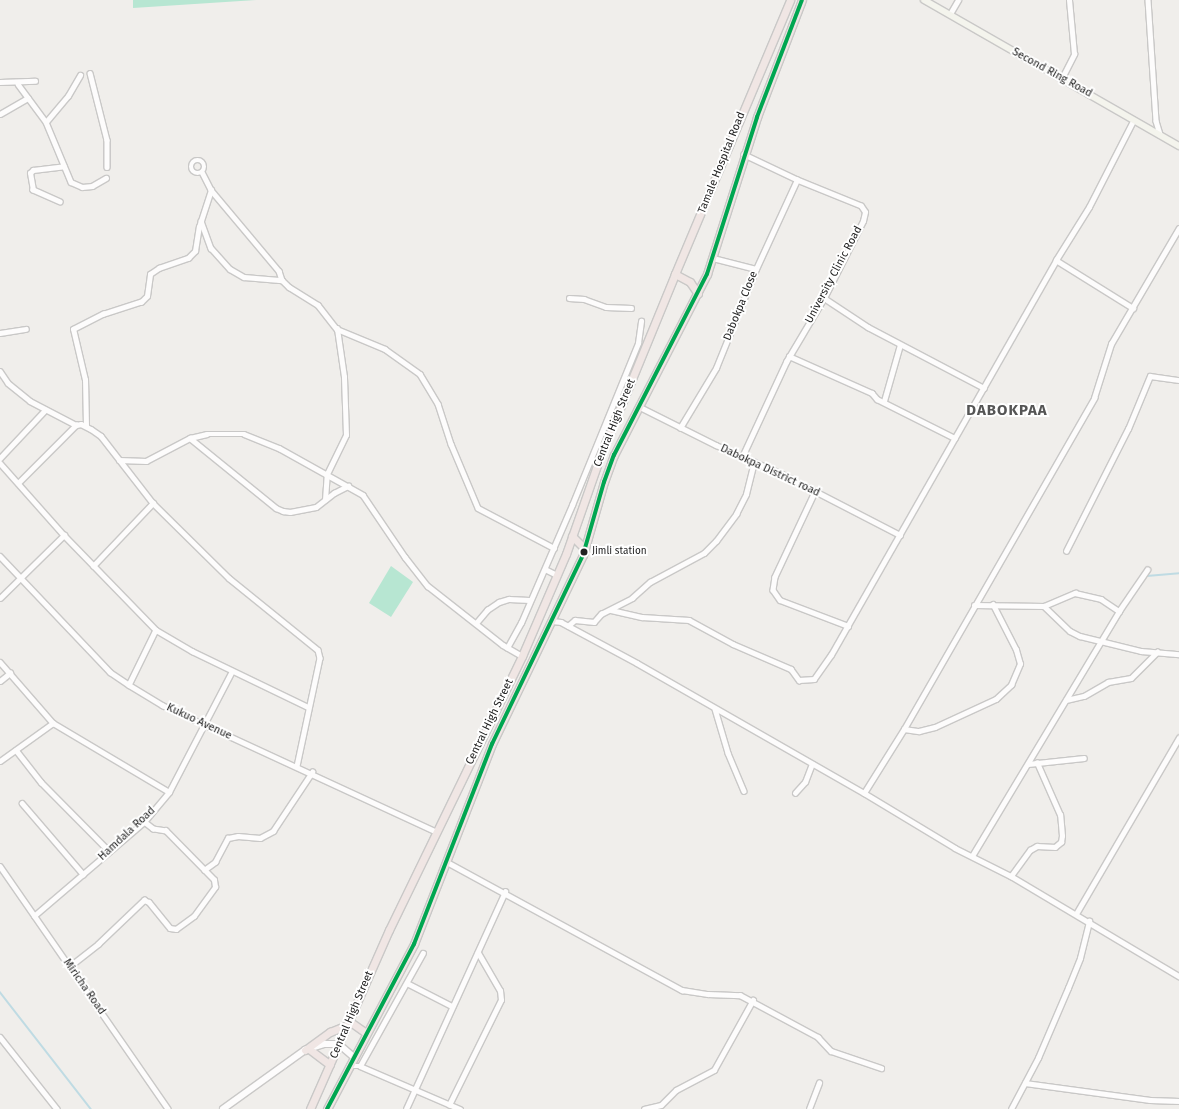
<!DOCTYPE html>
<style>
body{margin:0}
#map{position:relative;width:1179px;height:1109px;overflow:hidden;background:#f0eeeb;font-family:"Fira Sans",sans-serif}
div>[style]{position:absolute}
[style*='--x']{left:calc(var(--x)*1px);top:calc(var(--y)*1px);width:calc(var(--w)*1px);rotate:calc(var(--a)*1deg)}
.pitch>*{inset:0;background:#b7e6d2}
.stream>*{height:1.5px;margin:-0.75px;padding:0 0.75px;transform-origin:0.75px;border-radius:0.75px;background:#bfdbe3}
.roads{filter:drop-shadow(1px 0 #c9c8c7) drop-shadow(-1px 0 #c9c8c7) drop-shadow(0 1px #c9c8c7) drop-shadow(0 -1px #c9c8c7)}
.minor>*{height:4.5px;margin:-2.25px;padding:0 2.25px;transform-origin:2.25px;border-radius:2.25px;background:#fdfcfc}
.minor>.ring{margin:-2.25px;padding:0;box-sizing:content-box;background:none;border:4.5px solid #fdfcfc;border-radius:50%}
.tertiary>*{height:5.5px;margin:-2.75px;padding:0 2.75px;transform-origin:2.75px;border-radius:2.75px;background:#fdfcfc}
.secondary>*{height:6px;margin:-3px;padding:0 3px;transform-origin:3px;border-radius:3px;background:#f4f4ed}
.trunk>*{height:7px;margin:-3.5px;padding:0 3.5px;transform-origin:3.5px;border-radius:3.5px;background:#f0e6e4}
.bus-1>*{height:4px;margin:-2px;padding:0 2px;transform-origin:2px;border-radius:2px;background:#00a651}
.dots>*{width:11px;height:11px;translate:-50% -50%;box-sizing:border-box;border:2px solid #fff;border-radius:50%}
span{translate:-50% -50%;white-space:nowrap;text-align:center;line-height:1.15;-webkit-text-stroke:4px #fff;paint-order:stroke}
.bus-label{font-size:10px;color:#222}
.left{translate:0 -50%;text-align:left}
.street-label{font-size:11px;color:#222}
.district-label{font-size:15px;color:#555;font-weight:700;letter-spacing:1px}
</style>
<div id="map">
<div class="pitch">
<i style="clip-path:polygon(133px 0,256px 0,133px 8px)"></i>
<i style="clip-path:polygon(391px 566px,413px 582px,391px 617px,369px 603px)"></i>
</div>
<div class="stream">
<i style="--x:1147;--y:576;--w:32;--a:-5"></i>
<i style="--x:0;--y:992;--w:148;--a:52.1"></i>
</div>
<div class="roads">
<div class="minor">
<i style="--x:1148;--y:0;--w:121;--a:86.2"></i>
<i style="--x:1156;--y:121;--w:14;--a:73"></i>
<i style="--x:950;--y:14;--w:16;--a:-60"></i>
<i style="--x:90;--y:73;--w:69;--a:75.8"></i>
<i style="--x:107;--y:140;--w:27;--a:90"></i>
<i style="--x:1062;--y:78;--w:27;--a:-63"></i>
<i style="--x:1074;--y:54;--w:54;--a:-95.3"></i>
<i style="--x:0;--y:82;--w:35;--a:-2"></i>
<i style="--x:18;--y:84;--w:47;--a:53.6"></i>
<i style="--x:46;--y:122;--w:65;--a:67.4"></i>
<i style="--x:71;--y:182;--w:12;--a:24"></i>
<i style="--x:82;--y:187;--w:10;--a:-6"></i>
<i style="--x:92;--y:186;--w:16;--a:-30"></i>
<i style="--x:0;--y:114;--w:32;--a:-30"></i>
<i style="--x:46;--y:122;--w:34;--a:-50"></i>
<i style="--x:68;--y:96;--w:24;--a:-60"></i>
<i class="ring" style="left:191px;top:160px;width:9.5px;height:9.5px"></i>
<i style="--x:202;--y:172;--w:20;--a:63"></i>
<i style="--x:211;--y:190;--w:106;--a:50"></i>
<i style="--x:279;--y:271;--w:9;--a:72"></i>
<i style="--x:282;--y:280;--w:10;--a:45"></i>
<i style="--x:289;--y:287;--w:34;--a:32"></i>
<i style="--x:318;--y:305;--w:31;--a:52"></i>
<i style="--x:337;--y:329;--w:52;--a:22.6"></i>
<i style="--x:385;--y:349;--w:43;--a:35.5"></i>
<i style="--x:420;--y:374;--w:35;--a:59"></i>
<i style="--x:438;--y:404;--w:42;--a:72"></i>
<i style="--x:451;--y:444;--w:69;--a:67.1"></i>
<i style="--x:478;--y:508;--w:86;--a:27.8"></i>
<i style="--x:60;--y:202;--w:30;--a:-156"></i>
<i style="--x:33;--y:190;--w:17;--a:-100"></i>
<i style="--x:30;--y:173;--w:4;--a:-45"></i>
<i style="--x:33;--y:170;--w:31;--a:-7"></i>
<i style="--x:201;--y:221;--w:29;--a:70"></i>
<i style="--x:211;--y:248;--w:28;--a:48"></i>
<i style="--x:230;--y:269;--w:16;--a:30"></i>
<i style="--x:244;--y:277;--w:38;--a:5"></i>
<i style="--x:713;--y:258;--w:44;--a:14.3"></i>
<i style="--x:1056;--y:260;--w:91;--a:31.9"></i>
<i style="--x:569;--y:298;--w:15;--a:4"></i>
<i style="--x:584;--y:299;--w:23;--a:20"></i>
<i style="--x:606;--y:307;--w:25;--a:2"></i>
<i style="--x:824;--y:298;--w:53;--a:33.4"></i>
<i style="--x:868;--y:327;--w:131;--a:27.7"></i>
<i style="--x:0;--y:333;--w:26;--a:-9"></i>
<i style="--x:789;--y:356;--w:91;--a:24"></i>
<i style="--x:872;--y:393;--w:8;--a:50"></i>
<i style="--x:877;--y:399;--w:87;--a:26.6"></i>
<i style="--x:0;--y:371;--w:14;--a:56"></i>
<i style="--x:8;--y:383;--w:28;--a:39"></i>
<i style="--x:30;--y:401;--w:52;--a:27.6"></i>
<i style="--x:76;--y:425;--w:5;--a:-11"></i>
<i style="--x:81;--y:424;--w:11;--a:27"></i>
<i style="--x:91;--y:429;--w:12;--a:35"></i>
<i style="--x:101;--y:436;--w:85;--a:52.2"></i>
<i style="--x:153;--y:503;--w:107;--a:44.6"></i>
<i style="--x:229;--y:578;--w:114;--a:39"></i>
<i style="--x:318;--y:650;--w:8;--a:76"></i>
<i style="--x:320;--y:658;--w:110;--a:102"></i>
<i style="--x:884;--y:401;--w:58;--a:-74.1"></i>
<i style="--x:640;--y:407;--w:85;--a:26.6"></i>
<i style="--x:716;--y:445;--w:72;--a:23.7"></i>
<i style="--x:782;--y:474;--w:133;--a:27.3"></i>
<i style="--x:86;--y:426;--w:46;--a:-91.2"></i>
<i style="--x:85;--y:380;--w:52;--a:-103.2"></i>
<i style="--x:73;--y:329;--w:34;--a:-27"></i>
<i style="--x:103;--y:314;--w:40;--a:-18"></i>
<i style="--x:141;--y:302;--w:8;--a:-45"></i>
<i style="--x:147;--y:296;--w:22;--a:-82"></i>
<i style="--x:150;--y:274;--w:11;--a:-34"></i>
<i style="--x:159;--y:268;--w:31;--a:-19"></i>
<i style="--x:188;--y:258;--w:10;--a:-45"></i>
<i style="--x:195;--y:251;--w:24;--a:-81"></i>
<i style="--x:199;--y:227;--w:39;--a:-72"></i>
<i style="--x:680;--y:428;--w:70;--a:-59"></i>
<i style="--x:716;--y:368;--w:107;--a:-68"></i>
<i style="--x:756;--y:269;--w:98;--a:-65.3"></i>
<i style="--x:190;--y:438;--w:111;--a:39.1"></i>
<i style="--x:276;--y:508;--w:8;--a:23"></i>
<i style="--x:283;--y:511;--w:7;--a:8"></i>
<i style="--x:290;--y:512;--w:26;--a:-11"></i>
<i style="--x:316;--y:507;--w:23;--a:-38"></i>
<i style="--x:334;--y:493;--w:16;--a:-27"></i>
<i style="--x:742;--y:457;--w:105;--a:-65.1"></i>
<i style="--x:786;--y:362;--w:74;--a:-59.3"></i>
<i style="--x:824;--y:298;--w:86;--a:-63.1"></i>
<i style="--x:863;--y:221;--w:9;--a:-77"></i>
<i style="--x:865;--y:212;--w:7;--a:-124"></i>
<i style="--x:861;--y:206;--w:69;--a:-157.9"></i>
<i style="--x:797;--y:180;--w:59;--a:-154.7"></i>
<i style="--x:0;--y:458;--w:66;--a:-46.8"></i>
<i style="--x:119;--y:460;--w:27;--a:2"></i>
<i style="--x:146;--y:461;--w:50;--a:-27.6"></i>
<i style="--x:190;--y:438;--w:17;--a:-13"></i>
<i style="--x:207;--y:434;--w:37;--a:0"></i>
<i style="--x:244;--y:434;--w:38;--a:22"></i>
<i style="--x:279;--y:448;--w:96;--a:29.2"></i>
<i style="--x:363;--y:495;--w:75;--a:55.9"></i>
<i style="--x:405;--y:557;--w:37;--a:52"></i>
<i style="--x:428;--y:586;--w:95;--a:38.2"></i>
<i style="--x:503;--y:645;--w:22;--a:30"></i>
<i style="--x:0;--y:463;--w:96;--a:48.4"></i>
<i style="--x:64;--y:535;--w:132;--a:45.9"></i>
<i style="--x:156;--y:630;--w:61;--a:116.1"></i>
<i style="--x:19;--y:482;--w:81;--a:-45"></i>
<i style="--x:815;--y:492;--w:94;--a:115.2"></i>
<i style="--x:775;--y:577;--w:13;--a:99"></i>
<i style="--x:773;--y:590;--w:12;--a:55"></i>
<i style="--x:780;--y:600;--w:73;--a:20.9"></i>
<i style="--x:325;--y:500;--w:26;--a:-86"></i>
<i style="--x:327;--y:474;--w:43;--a:-64"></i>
<i style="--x:346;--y:435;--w:58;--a:-92"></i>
<i style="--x:344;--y:377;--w:49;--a:-98.3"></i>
<i style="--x:1066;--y:551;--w:137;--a:-63.1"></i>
<i style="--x:1128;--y:429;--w:57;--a:-67.5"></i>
<i style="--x:1150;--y:376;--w:29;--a:8"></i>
<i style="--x:0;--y:556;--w:160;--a:46.5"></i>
<i style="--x:110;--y:672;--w:23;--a:34"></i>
<i style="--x:129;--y:685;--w:39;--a:31"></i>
<i style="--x:162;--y:705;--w:303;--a:24.8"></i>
<i style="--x:93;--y:566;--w:87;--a:-46.4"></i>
<i style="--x:545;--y:569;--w:13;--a:27"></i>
<i style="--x:0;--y:598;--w:90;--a:-44.5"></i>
<i style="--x:974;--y:605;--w:70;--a:0.8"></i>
<i style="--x:1044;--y:606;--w:34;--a:-23"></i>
<i style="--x:1075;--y:593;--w:27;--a:13"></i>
<i style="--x:1101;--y:599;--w:22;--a:34"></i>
<i style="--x:1044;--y:606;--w:36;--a:44"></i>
<i style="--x:1070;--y:631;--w:11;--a:27"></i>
<i style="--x:1080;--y:636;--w:63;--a:13.8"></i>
<i style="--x:1141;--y:651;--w:38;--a:5"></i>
<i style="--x:611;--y:610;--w:32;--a:13"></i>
<i style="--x:642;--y:617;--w:47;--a:3.7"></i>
<i style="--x:689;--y:620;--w:50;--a:28.6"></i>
<i style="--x:733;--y:644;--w:63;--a:23.3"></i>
<i style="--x:791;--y:669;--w:14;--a:54"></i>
<i style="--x:799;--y:680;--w:15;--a:-4"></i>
<i style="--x:814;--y:679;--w:29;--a:-55"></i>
<i style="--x:831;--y:655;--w:455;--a:-60.3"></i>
<i style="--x:1056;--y:260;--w:62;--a:-58.1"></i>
<i style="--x:1089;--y:207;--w:97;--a:-62.9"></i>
<i style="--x:552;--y:621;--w:9;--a:6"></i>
<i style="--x:561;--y:622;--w:86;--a:28.3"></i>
<i style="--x:637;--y:663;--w:262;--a:29.8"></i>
<i style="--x:864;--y:793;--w:106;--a:31.1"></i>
<i style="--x:955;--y:848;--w:63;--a:26.6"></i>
<i style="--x:1011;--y:876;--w:196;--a:30.8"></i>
<i style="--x:477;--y:622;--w:16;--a:-50"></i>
<i style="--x:487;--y:610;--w:14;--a:-34"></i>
<i style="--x:499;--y:602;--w:10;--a:-17"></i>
<i style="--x:509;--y:599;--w:20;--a:3"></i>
<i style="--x:568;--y:626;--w:9;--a:-41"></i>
<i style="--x:575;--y:620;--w:19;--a:6"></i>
<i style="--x:594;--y:622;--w:11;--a:-49"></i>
<i style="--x:601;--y:614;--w:35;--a:-27"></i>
<i style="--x:632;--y:598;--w:24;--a:-42"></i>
<i style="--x:650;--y:582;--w:61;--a:-28.2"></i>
<i style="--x:704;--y:553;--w:17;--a:-45"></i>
<i style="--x:716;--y:541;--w:34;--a:-53"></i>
<i style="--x:736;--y:514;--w:22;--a:-63"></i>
<i style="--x:746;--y:494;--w:33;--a:-76"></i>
<i style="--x:156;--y:630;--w:42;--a:30.3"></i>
<i style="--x:192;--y:651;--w:129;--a:25.8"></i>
<i style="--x:507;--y:648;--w:29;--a:-61"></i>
<i style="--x:521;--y:623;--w:129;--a:-66.6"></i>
<i style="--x:572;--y:505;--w:175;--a:-67.8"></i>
<i style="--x:638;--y:343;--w:22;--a:-82"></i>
<i style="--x:0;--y:662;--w:81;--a:49"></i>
<i style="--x:53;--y:723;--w:135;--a:30.7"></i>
<i style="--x:0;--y:681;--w:13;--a:-39"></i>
<i style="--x:1066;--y:700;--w:18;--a:-13"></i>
<i style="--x:1084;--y:696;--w:28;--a:-30"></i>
<i style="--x:1108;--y:682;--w:23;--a:-10"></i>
<i style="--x:1131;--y:678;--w:37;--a:-45"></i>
<i style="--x:715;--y:709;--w:46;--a:73.5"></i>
<i style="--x:728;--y:753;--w:41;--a:67.2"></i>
<i style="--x:904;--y:729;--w:15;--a:8"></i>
<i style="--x:919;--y:731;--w:16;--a:-14"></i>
<i style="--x:935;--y:727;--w:67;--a:-24.7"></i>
<i style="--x:996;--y:699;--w:21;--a:-43"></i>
<i style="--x:1011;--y:685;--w:23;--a:-67"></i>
<i style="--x:1020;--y:664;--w:15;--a:-106"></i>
<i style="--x:1016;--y:650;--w:51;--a:-117.1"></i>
<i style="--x:16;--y:750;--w:41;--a:52"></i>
<i style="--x:41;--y:782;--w:97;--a:45.4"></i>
<i style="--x:0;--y:761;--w:65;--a:-35.6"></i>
<i style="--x:1028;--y:764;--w:56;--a:-6.1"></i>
<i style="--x:795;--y:793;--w:15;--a:-48"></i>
<i style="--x:805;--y:782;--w:19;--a:-69"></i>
<i style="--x:864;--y:793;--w:75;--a:-58"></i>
<i style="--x:904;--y:729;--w:382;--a:-60.1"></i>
<i style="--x:1094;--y:398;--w:57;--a:-72.5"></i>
<i style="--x:1111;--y:344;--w:134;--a:-59.6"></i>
<i style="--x:22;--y:803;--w:94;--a:49.3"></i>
<i style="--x:972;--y:856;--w:286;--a:-59"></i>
<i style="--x:1119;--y:611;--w:50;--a:-55.7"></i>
<i style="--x:447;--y:862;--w:268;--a:28.6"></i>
<i style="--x:682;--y:990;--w:26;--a:9"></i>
<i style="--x:708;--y:994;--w:32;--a:2"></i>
<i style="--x:740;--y:995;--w:89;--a:28.3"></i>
<i style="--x:818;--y:1037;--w:19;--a:47"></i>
<i style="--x:831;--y:1051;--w:53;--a:18.8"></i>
<i style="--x:0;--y:866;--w:295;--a:55.3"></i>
<i style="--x:204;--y:870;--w:14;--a:-36"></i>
<i style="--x:215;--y:862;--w:27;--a:-62"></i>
<i style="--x:228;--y:838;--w:10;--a:-11"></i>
<i style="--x:238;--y:836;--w:22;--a:5"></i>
<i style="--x:260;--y:838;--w:15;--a:-28"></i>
<i style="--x:273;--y:831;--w:71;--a:-56.5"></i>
<i style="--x:1011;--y:876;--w:32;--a:-54"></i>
<i style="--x:1030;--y:850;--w:8;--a:-30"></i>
<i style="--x:1037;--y:846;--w:18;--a:3"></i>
<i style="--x:1055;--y:847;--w:8;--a:-40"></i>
<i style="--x:1061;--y:842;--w:6;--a:-81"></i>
<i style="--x:1062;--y:836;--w:21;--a:-95"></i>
<i style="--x:1060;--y:815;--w:57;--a:-113.9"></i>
<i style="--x:1076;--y:914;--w:204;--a:-59.7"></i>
<i style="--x:34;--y:916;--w:145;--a:-40.5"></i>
<i style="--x:144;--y:822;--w:39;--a:-50"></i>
<i style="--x:169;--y:792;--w:136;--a:-62.5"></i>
<i style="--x:70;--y:966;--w:36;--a:-38"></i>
<i style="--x:98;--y:944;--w:64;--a:-43.7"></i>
<i style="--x:144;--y:900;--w:5;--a:22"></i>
<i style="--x:149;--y:902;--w:33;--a:51"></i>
<i style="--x:170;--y:928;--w:6;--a:9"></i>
<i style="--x:176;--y:929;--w:22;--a:-36"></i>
<i style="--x:194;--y:916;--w:36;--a:-54"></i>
<i style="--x:215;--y:887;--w:7;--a:-98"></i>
<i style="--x:214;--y:880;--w:69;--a:-134.4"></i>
<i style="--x:166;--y:831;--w:13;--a:-171"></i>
<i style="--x:153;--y:829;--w:11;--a:-142"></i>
<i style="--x:407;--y:983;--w:51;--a:27.1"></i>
<i style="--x:0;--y:1037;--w:92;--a:51.6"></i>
<i style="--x:349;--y:1066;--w:11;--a:0"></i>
<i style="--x:360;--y:1066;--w:109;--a:23.3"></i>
<i style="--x:360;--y:1066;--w:129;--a:-60.9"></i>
<i style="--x:1025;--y:1083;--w:126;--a:7.7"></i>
<i style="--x:1150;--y:1100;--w:29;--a:2"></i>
<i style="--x:449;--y:1105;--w:117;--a:-63.7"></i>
<i style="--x:501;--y:1000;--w:9;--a:-96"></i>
<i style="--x:500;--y:991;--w:44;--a:-120.1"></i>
<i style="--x:406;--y:1109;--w:239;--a:-65.5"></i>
<i style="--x:644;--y:1109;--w:17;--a:-13"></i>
<i style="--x:661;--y:1105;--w:21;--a:-45"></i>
<i style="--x:676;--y:1090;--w:43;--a:-27.8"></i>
<i style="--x:714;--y:1070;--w:80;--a:-60.9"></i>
<i style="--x:809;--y:1109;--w:28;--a:-69"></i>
<i style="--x:1011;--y:1109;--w:58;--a:-62.1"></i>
<i style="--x:1038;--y:1058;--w:76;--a:-66.8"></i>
<i style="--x:1068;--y:988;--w:32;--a:-68"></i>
<i style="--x:1080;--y:958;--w:38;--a:-76"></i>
</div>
<div class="tertiary">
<i style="--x:223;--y:1109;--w:101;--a:-35.7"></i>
<i style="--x:305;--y:1050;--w:21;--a:-17"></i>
<i style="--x:325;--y:1044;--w:14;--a:0"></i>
<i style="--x:339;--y:1044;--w:18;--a:41"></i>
</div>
<div class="secondary">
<i style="--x:924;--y:0;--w:294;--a:29.8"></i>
</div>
<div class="trunk">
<i style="--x:675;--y:274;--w:17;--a:28"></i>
<i style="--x:690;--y:282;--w:14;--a:56"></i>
<i style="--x:572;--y:536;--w:18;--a:45"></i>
<i style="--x:349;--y:1021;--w:21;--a:35"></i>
<i style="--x:309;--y:1049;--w:26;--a:37"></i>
<i style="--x:305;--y:1050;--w:31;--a:-36"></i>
<i style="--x:330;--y:1032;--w:18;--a:-22"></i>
<i style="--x:310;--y:1109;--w:196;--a:-66.2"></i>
<i style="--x:389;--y:930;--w:305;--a:-64.1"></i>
<i style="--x:522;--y:656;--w:111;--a:-66.7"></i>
<i style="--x:566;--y:554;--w:103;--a:-70.7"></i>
<i style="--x:600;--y:457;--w:198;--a:-67.7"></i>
<i style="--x:675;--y:274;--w:297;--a:-67.2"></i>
<i style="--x:327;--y:1109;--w:187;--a:-62.2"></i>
<i style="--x:414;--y:944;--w:215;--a:-68.7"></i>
<i style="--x:492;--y:744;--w:210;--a:-64.3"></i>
<i style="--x:583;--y:555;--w:76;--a:-74"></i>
<i style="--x:604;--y:482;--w:29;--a:-70"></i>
<i style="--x:614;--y:455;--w:203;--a:-62.8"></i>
<i style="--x:707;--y:274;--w:165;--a:-72.3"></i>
<i style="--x:757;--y:117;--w:125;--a:-69"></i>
</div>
</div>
<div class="bus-1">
<i style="--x:327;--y:1109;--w:187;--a:-62.2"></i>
<i style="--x:414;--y:944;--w:215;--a:-68.7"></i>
<i style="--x:492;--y:744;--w:210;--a:-64.3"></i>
<i style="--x:583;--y:555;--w:76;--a:-74"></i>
<i style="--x:604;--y:482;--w:29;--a:-70"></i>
<i style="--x:614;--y:455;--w:203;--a:-62.8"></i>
<i style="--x:707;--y:274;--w:165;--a:-72.3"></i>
<i style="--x:757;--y:117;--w:125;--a:-69"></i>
</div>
<div class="dots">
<i style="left:584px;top:552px;background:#222"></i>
</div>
<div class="bus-label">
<span class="left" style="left:592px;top:552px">Jimli station</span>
</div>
<div class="street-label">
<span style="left:1052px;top:73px;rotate:29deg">Second Ring Road</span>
<span style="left:722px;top:163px;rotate:-68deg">Tamale Hospital Road</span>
<span style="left:834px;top:275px;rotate:-62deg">University Clinic Road</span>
<span style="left:741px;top:306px;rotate:-68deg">Dabokpa Close</span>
<span style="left:615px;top:423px;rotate:-68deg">Central High Street</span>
<span style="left:770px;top:471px;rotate:25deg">Dabokpa District road</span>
<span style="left:199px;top:722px;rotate:25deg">Kukuo Avenue</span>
<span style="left:490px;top:722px;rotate:-64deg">Central High Street</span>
<span style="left:127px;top:834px;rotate:-43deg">Hamdala Road</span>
<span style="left:84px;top:987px;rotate:55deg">Miricha Road</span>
<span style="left:352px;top:1015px;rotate:-67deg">Central High Street</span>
</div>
<div class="district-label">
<span style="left:1007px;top:411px">DABOKPAA</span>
</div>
</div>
